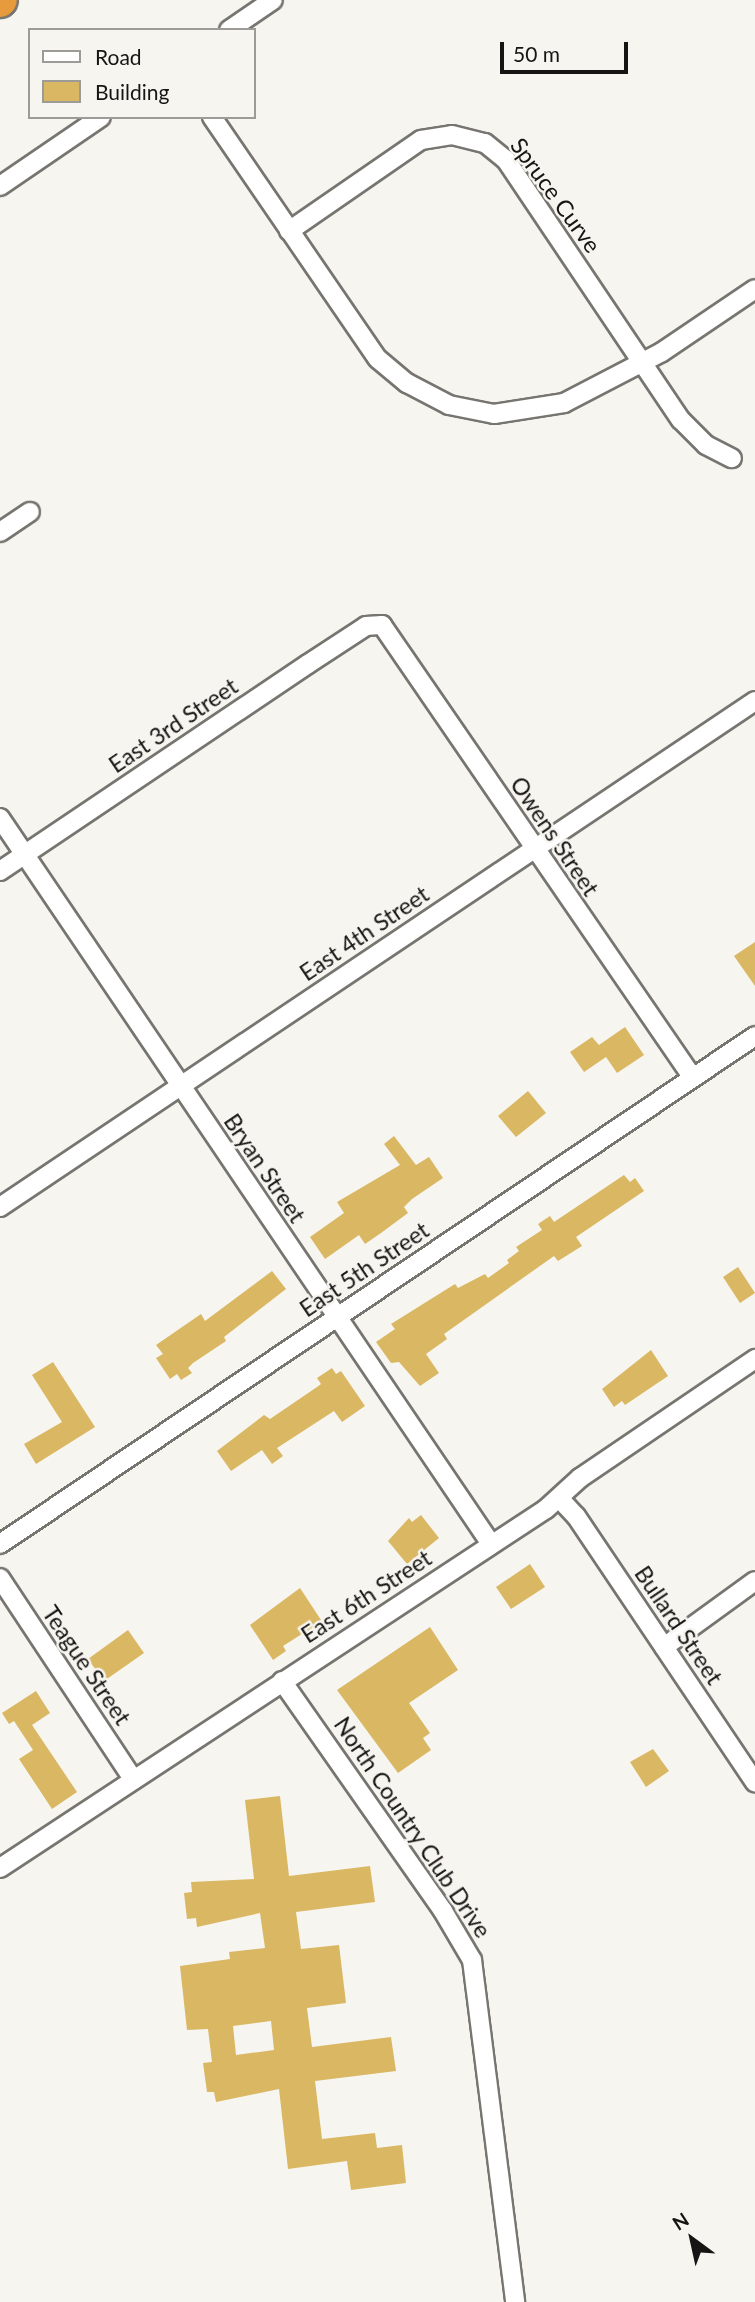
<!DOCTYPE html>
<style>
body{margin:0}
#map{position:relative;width:755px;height:2302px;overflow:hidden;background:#f7f5f0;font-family:Lato,sans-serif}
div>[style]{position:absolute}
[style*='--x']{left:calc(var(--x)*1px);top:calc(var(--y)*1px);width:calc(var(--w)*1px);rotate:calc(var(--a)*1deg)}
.building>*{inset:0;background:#dab762}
.roads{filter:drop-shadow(2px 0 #777570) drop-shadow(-2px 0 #777570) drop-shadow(0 2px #777570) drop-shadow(0 -2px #777570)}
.minor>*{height:18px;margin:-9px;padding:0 9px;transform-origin:9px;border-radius:9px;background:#fff}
.motorway>*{height:32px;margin:-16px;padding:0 16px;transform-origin:16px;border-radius:16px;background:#e79b3c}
span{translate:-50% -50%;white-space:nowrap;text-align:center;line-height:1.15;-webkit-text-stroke:5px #f7f5f0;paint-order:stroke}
.street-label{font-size:23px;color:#161514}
.legend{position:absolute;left:28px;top:28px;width:228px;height:91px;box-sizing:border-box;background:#f7f5f0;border:2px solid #9d9b98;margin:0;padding:9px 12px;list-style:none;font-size:21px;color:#161514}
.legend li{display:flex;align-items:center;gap:14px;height:35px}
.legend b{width:35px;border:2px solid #9d9b98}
.north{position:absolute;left:657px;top:2204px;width:70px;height:70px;-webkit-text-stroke:5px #f7f5f0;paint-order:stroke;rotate:327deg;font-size:19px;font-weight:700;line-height:28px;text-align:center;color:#161514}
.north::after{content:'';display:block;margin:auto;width:24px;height:32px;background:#161514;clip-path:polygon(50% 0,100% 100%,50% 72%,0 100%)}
.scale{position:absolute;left:500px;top:42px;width:128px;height:32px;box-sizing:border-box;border:4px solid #161514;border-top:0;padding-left:9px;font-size:21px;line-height:24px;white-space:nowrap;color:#161514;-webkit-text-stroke:5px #f7f5f0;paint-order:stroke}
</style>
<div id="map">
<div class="building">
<i style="clip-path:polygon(755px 942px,755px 986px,734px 956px)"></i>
<i style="clip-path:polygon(625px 1027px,644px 1055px,617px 1073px,606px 1057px,584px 1072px,570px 1052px,592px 1037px,599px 1045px)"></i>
<i style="clip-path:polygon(528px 1091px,546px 1113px,516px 1137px,498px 1116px)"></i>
<i style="clip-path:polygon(394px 1136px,416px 1165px,429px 1157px,443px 1178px,412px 1199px,404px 1207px,408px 1213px,381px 1233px,365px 1244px,359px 1235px,325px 1259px,310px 1237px,344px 1213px,337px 1202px,400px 1165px,384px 1144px)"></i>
<i style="clip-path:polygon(624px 1175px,630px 1182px,635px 1178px,644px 1191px,576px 1237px,582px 1246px,558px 1261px,554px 1256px,444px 1334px,447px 1339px,426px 1354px,439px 1373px,420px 1386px,399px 1362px,391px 1363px,376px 1342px,395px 1329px,391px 1324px,455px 1284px,458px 1288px,485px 1274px,488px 1278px,509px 1263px,507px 1260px,519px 1251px,516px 1247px,542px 1230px,538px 1224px,550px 1216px,554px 1222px)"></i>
<i style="clip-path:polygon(738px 1267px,755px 1293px,740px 1303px,723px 1277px)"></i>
<i style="clip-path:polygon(272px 1271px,286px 1289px,224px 1337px,226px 1341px,193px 1363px,188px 1368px,192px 1373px,181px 1380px,177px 1374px,170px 1379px,156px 1358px,163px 1354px,156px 1345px,201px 1314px,205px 1321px)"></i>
<i style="clip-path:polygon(651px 1350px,668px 1376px,625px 1405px,622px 1401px,614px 1407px,602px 1389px)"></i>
<i style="clip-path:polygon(53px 1362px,95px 1427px,36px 1464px,24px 1444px,62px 1422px,32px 1375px)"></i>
<i style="clip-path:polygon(332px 1368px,336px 1374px,341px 1371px,365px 1406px,342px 1422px,334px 1411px,277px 1448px,283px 1456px,272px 1464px,262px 1450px,231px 1471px,217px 1451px,264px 1415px,270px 1419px,317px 1387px,321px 1384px,317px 1378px)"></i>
<i style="clip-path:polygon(421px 1515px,439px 1538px,407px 1564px,388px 1541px,409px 1518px,412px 1522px)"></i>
<i style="clip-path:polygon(530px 1564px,545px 1587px,511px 1609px,496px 1587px)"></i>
<i style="clip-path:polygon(300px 1588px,321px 1620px,317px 1623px,321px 1628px,308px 1637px,305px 1632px,283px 1646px,286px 1651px,273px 1660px,250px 1625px)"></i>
<i style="clip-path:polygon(430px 1627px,458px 1670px,409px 1703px,430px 1733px,423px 1738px,431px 1750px,398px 1773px,337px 1690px)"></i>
<i style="clip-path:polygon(128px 1630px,144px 1653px,104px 1681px,88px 1659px)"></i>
<i style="clip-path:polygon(36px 1691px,50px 1713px,32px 1725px,77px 1792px,52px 1809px,19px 1759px,33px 1750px,14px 1721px,9px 1724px,2px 1713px)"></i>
<i style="clip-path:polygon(653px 1749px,669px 1771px,646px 1787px,630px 1762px)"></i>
<i style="clip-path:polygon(evenodd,280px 1796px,289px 1876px,370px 1866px,375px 1902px,296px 1912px,301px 1949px,339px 1945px,346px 2003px,307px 2008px,312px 2047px,391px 2037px,396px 2071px,315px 2081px,322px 2139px,375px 2133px,377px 2148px,402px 2145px,406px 2183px,351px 2190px,347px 2161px,288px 2169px,279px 2089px,216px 2102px,214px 2092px,207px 2092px,203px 2063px,212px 2062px,208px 2029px,187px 2030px,180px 1966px,230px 1959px,229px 1952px,265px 1948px,260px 1913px,197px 1927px,196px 1918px,187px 1919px,184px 1893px,192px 1892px,191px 1882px,254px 1879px,245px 1800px,280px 1796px,271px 2021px,274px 2050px,236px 2055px,233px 2026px,271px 2021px)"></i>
</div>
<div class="roads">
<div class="minor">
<i style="--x:229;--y:30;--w:53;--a:-34.3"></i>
<i style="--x:212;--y:117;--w:293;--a:55.6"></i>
<i style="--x:378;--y:359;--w:38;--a:40"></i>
<i style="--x:407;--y:383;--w:47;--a:27.6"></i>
<i style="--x:449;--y:405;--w:46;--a:11.3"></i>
<i style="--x:494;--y:414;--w:71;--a:-8.9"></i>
<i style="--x:564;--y:403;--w:110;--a:-27.5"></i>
<i style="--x:662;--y:352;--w:112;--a:-34.1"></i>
<i style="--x:0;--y:186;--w:122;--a:-34.3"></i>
<i style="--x:289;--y:231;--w:160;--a:-34.6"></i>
<i style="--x:421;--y:140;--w:31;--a:-9"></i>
<i style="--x:452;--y:135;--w:34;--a:14"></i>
<i style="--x:485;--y:143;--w:27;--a:39"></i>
<i style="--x:506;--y:160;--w:313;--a:56.1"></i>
<i style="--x:681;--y:420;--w:35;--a:45"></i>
<i style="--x:706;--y:445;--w:29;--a:27"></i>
<i style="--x:0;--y:532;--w:36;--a:-34"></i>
<i style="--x:0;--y:818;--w:876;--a:55.93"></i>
<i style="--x:0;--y:871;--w:371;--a:-33.9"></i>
<i style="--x:308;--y:664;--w:69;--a:-33.2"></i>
<i style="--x:366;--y:626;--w:16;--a:-4"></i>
<i style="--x:382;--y:625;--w:549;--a:55.53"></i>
<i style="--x:0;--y:1207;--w:909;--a:-33.83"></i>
<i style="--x:559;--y:1498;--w:25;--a:47"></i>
<i style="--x:576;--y:1516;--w:321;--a:56.1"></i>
<i style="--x:0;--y:1544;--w:910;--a:-33.93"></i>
<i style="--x:0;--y:1578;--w:241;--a:56.5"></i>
<i style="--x:664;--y:1647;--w:112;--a:-36"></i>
<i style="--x:282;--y:1681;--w:281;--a:55"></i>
<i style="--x:443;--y:1911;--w:57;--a:59.4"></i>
<i style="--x:472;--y:1960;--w:345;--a:82.8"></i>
<i style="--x:0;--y:1868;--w:653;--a:-33.33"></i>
<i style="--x:546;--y:1509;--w:46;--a:-42.4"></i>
<i style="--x:580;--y:1478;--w:212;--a:-34.2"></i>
</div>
<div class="motorway">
<i style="--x:0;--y:1;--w:1;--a:-45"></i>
</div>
</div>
<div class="street-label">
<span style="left:556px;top:195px;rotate:54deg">Spruce Curve</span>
<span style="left:173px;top:725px;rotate:-34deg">East 3rd Street</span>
<span style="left:555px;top:836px;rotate:56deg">Owens Street</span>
<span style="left:364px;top:933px;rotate:-34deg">East 4th Street</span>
<span style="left:265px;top:1168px;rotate:56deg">Bryan Street</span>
<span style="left:364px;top:1269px;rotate:-34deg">East 5th Street</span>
<span style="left:366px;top:1596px;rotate:-33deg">East 6th Street</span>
<span style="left:679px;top:1625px;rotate:56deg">Bullard Street</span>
<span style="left:87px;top:1665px;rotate:56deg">Teague Street</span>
<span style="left:413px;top:1827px;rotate:56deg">North Country Club Drive</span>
</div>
<ul class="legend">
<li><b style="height:9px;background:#fff"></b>Road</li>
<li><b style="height:19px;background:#dab762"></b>Building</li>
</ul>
<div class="north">N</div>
<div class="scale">50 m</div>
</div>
